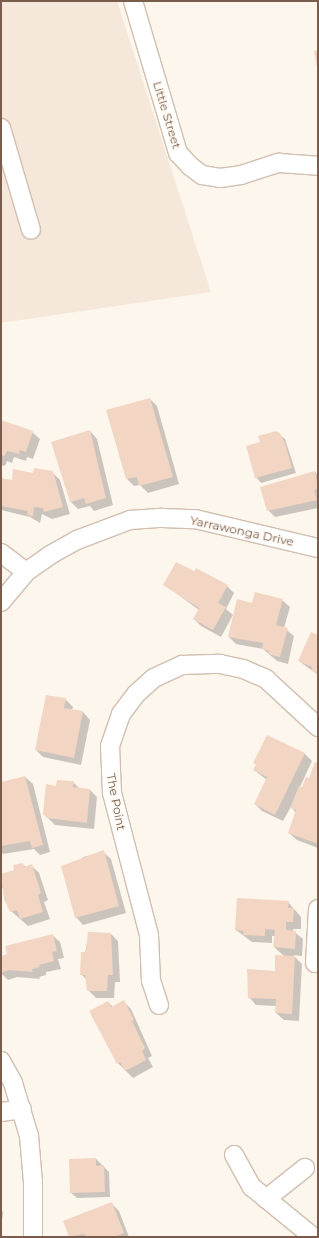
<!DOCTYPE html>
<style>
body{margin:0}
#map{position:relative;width:319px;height:1238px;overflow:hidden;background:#fdf6ec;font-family:Montserrat,sans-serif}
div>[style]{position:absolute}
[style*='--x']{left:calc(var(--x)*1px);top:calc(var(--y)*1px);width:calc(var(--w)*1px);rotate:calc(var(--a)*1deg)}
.residential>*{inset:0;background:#f5e8da}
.shadow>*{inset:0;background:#0003}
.building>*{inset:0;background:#f3d5c3}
.roads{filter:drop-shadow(1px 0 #d1beb0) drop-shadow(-1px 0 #d1beb0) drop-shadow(0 1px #d1beb0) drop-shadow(0 -1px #d1beb0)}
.minor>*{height:18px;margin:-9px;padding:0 9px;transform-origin:9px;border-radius:9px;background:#fff}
span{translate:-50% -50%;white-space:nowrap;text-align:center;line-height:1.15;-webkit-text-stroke:3px #fffaf3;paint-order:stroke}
.street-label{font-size:12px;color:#7a5c4d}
.frame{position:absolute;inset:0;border:2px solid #7a5c4d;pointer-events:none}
</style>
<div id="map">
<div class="residential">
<i style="clip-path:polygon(1px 1px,117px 1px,211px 292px,1px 323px)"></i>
</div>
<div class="shadow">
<i style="clip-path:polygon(150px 399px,157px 406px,179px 484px,148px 493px,140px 485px,134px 486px,127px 479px,107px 411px)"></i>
<i style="clip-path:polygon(1px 421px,32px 432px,40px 439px,33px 459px,27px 457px,26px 461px,14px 457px,12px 463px,7px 461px,5px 466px,1px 465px)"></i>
<i style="clip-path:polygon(90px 431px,97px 439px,113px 505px,94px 511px,90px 506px,78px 509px,71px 502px)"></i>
<i style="clip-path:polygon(279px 434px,285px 439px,296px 473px,261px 483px,256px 477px,261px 443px)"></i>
<i style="clip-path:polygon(52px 472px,60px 480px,70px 514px,52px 519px,42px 514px,40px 523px,30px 517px,1px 510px,1px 479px,12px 481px,34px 474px)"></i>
<i style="clip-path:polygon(315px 472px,318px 475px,318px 508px,275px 517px,268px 510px)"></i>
<i style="clip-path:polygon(194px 573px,227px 586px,234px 593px,226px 609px,233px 615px,221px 637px,201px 626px,194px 619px,199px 610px,165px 585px)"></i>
<i style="clip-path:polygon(282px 600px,290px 607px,284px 628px,294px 636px,288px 664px,277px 661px,263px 649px,236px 644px,229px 637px,253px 604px)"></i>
<i style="clip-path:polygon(318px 636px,318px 675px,299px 661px)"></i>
<i style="clip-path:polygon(65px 699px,73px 707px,72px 710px,83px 712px,90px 720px,81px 765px,43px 757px,36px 750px)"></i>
<i style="clip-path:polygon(267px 736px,305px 754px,312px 761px,300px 787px,303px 788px,310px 780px,318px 764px,318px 848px,297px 840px,289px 833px,296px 813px,292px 808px,293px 803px,283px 821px,262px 811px,255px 804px,267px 780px,254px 770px,257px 765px,254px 763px)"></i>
<i style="clip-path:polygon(25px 777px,33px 784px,50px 852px,40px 855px,34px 849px,3px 854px,1px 852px,1px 783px)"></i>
<i style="clip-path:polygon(73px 782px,79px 788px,90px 790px,97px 797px,94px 829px,55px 825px,48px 818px,57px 787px)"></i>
<i style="clip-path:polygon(103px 852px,111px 859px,126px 913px,83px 925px,76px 917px,83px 857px)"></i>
<i style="clip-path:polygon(22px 864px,26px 867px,31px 865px,39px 873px,48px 900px,44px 902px,50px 919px,28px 926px,11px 911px,1px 884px,1px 875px,16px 870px)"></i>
<i style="clip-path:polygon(288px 902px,301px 917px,301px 929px,293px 929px,293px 931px,303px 939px,302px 956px,293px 955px,302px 964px,299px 1021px,284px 1020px,276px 1013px,277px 1006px,256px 1005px,249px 997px,248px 970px,276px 972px,284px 956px,274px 947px,275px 936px,272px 936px,272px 943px,252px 942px,236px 930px)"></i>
<i style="clip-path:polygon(89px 933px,111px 934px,118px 941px,120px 982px,115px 982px,114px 998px,96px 998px,88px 990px,87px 980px,81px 974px)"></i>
<i style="clip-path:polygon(52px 935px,60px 942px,64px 958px,58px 959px,61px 969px,46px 972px,46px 975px,39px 977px,40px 979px,17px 977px,8px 980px,1px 973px,1px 957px)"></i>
<i style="clip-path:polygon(123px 1001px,131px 1009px,152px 1056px,148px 1058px,153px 1067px,133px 1078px,118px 1063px,108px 1002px,113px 1007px)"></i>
<i style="clip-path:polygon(96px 1159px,109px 1172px,110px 1197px,77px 1198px,71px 1193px,70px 1160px)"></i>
<i style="clip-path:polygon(111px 1203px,119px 1211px,129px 1237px,70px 1237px,64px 1221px)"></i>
<i style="clip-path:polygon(1px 1210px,3px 1212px,1px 1229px)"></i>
</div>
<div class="building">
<i style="clip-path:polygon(318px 50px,318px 67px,317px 67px,314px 51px)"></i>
<i style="clip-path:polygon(150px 398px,173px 477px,139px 486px,137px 477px,126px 479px,106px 410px)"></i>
<i style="clip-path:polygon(1px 420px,33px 431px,26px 452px,20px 450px,19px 454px,7px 451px,5px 456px,1px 455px)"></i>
<i style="clip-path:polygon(90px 430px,106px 498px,86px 504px,84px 498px,70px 502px,51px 442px)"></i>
<i style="clip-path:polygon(276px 431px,280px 433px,285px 443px,292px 468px,255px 478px,246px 446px,260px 442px,258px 436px)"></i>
<i style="clip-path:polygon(34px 468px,53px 471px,63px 507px,44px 512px,43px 508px,34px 507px,33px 516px,27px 515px,28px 511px,1px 506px,1px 478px,12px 480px,13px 469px,33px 473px)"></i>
<i style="clip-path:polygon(315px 471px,318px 489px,314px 490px,317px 500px,267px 511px,260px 487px)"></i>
<i style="clip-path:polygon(176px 562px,194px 571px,196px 568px,228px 585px,218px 603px,226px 607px,213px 630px,193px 619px,199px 608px,163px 585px)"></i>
<i style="clip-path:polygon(255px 592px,283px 599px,276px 625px,288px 628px,280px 657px,268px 654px,269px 651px,262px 649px,263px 643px,228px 637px,237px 599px,252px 603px)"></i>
<i style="clip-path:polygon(311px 632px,318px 635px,318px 674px,311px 670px,312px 667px,298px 661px)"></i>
<i style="clip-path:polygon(46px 695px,66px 698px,64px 708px,83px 711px,74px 758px,35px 750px)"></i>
<i style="clip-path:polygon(267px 735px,305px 753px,275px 815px,254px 804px,267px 777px,253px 770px,256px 764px,253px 763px)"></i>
<i style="clip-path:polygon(315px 762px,318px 763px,318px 844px,288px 833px,296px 810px,290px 808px,299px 786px,302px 787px,306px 777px,309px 778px)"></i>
<i style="clip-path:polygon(25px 776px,43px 845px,32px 848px,30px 841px,1px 846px,1px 782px)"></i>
<i style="clip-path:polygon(57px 780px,74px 781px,73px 787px,90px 789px,87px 823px,47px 818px,43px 814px,46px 784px,56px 786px)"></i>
<i style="clip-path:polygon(104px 850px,119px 906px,75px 918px,61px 866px)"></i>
<i style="clip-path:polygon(23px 863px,24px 867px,32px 864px,41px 893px,38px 895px,43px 912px,20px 919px,17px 910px,10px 912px,4px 899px,1px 874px,14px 870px,13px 865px)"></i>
<i style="clip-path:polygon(237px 898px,289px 901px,288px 908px,294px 908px,293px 922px,286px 922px,286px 930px,296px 931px,295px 949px,273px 947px,275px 930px,265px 929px,265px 936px,243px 935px,244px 931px,235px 930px)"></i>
<i style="clip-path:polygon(88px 932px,111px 933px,113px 975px,108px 975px,107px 991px,87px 991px,85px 975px,80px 975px,81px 952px,86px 952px)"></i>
<i style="clip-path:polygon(53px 934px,57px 951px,52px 952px,54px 961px,39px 965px,40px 967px,32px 969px,33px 972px,9px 970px,1px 973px,1px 956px,7px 954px,5px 946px)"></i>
<i style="clip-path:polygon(275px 955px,295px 956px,292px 1014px,275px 1013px,276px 999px,248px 998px,247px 969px,275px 971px)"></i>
<i style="clip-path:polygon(124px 1000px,134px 1020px,132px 1021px,145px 1048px,142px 1051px,146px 1060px,125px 1071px,120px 1062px,117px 1064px,89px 1011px,108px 1001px,111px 1007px)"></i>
<i style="clip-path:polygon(96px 1158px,96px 1166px,104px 1165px,105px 1192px,70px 1193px,69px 1159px)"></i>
<i style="clip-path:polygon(112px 1202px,124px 1233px,114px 1237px,86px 1237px,84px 1234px,69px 1237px,63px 1221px)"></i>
</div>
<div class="roads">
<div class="minor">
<i style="--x:133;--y:1;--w:159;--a:73.5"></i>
<i style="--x:178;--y:153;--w:18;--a:47"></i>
<i style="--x:190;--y:166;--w:15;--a:37"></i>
<i style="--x:202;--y:175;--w:18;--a:9"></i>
<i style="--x:220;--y:178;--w:21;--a:-8"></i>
<i style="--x:241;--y:175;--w:40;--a:-18"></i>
<i style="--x:279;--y:163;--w:39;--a:4"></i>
<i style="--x:1;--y:128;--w:106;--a:73.6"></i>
<i style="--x:1;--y:553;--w:31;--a:37"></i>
<i style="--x:1;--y:602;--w:39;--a:-50"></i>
<i style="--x:26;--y:572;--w:29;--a:-35"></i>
<i style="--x:50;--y:555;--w:31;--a:-29"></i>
<i style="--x:77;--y:540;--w:57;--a:-20.7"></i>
<i style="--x:130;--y:520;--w:32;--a:-4"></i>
<i style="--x:162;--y:518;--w:33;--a:2"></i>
<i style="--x:195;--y:519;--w:126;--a:13.3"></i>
<i style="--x:315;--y:963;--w:54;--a:-86.8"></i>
<i style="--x:159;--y:1005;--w:25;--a:-108"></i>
<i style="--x:151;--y:981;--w:46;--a:-92.5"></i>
<i style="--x:149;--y:935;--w:147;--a:-104.6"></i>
<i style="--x:112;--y:793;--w:47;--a:-92.4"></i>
<i style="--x:110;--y:746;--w:34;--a:-71"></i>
<i style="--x:121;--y:714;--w:25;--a:-53"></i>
<i style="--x:136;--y:694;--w:24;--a:-42"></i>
<i style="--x:154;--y:678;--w:31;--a:-25"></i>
<i style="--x:182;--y:665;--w:38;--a:-2"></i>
<i style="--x:220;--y:664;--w:24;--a:12"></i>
<i style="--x:243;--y:669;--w:25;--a:23"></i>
<i style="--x:266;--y:679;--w:71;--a:42.7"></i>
<i style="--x:1;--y:1061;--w:25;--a:61"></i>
<i style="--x:13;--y:1083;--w:55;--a:73.2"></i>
<i style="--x:29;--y:1136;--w:47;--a:85.1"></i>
<i style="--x:33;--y:1183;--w:54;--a:90"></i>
<i style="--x:1;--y:1112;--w:21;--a:-8"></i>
<i style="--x:234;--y:1155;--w:37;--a:61"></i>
<i style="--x:252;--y:1187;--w:79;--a:39.3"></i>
<i style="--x:266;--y:1199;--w:50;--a:-38.5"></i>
</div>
</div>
<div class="street-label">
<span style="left:167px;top:115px;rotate:73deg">Little Street</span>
<span style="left:242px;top:531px;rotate:12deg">Yarrawonga Drive</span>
<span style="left:116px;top:802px;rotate:79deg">The Point</span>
</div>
<div class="frame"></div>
</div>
